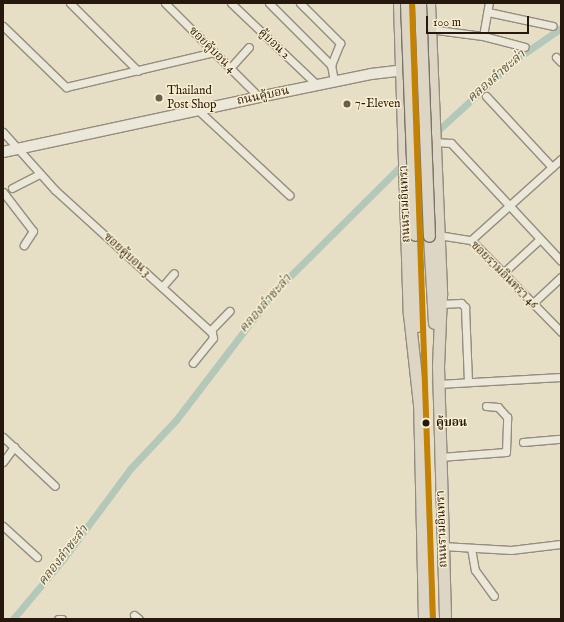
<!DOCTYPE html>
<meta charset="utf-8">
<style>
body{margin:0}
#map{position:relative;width:564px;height:622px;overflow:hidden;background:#e7dfc5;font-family:"IM FELL English","Noto Serif Thai",serif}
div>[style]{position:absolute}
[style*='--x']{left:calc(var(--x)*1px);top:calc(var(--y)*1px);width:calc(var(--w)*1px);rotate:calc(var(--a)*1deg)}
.canal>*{height:7px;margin:-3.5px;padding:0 3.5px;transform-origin:3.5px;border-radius:3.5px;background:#b4c8ba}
.roads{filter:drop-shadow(1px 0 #948d7e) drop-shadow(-1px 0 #948d7e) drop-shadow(0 1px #948d7e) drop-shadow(0 -1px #948d7e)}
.minor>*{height:7px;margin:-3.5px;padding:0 3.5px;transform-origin:3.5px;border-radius:3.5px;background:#ebe7d9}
.secondary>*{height:10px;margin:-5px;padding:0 5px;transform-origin:5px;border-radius:5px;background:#ebe7d9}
.primary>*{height:11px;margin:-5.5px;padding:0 5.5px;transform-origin:5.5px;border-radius:5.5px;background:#ded6c4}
.bridges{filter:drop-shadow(1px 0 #797365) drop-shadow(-1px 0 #797365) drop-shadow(0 1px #797365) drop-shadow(0 -1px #797365)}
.primary-bridge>*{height:11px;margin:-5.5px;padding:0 5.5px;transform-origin:5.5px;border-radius:5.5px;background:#ded6c4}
.metro-1>*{height:6px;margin:-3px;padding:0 3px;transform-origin:3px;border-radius:3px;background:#c38204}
.dots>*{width:11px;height:11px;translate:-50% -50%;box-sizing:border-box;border:2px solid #f9efd0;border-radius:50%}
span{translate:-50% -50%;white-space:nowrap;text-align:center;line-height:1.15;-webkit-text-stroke:3px #f9efd0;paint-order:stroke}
.street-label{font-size:12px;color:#27180e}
.poi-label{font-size:12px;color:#27180e}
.left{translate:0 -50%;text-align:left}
.stop-label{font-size:12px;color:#27180e;font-weight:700}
.water-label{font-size:13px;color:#515248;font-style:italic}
.frame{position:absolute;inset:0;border:4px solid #27180e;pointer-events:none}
.scale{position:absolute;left:426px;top:16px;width:103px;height:18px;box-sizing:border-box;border:2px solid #27180e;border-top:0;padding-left:5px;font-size:12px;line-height:14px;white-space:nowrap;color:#27180e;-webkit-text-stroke:3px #f9efd0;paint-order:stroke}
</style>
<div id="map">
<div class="canal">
<i style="--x:434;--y:134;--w:111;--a:-42.4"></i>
<i style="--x:516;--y:59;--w:55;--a:-34.6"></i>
<i style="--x:13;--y:619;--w:80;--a:-50.1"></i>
<i style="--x:64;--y:558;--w:111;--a:-53.4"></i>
<i style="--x:130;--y:469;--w:67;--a:-46.8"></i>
<i style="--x:176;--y:420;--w:160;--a:-52.6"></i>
<i style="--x:273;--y:293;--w:216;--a:-44.8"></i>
</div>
<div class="roads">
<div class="minor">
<i style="--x:70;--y:3;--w:96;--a:45"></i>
<i style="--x:165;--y:3;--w:133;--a:45"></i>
<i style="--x:231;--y:3;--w:119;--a:43.6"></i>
<i style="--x:269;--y:3;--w:88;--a:45"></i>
<i style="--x:331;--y:65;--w:16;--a:79"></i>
<i style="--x:300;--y:3;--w:57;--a:45"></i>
<i style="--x:340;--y:43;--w:24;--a:112"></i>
<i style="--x:488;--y:12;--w:66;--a:12.2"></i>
<i style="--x:3;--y:26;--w:88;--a:44.1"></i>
<i style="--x:66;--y:87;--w:152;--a:-13.3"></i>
<i style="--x:429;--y:29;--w:54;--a:7.4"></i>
<i style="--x:483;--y:36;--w:43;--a:14.7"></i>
<i style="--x:483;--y:36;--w:34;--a:-80"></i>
<i style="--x:556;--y:57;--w:7;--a:45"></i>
<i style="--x:230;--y:68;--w:28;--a:-48"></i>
<i style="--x:486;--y:96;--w:97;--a:47.1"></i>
<i style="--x:198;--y:110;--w:125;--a:43"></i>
<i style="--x:3;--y:132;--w:78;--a:48.1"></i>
<i style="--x:55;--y:190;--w:212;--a:42.3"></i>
<i style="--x:212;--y:333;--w:5;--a:79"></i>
<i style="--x:213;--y:338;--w:32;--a:129"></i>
<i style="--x:433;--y:142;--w:18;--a:3"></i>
<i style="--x:451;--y:143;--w:161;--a:47"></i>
<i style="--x:12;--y:188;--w:31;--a:-27"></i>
<i style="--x:3;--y:192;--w:49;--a:52.4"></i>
<i style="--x:33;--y:231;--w:17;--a:123"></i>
<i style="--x:438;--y:235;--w:33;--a:9"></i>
<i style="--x:471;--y:240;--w:129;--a:45.6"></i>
<i style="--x:471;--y:240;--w:121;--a:-42"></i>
<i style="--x:503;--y:273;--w:50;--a:-42.6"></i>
<i style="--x:162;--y:287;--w:18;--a:-49"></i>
<i style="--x:533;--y:303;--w:38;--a:-43"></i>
<i style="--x:440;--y:304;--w:21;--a:-3"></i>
<i style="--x:461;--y:303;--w:6;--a:45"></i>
<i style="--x:465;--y:307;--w:75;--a:87.7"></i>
<i style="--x:210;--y:331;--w:28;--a:-46"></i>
<i style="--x:438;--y:384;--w:123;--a:-3.3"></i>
<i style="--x:3;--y:437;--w:71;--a:43.3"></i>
<i style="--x:523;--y:442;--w:38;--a:-5"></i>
<i style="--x:440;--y:457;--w:66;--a:-4.3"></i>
<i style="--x:506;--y:452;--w:35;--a:-88"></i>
<i style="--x:507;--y:417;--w:13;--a:-132"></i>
<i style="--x:498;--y:407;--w:12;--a:-175"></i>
<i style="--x:3;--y:462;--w:19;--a:-54"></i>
<i style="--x:3;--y:526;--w:46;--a:42.4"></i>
<i style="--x:442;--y:546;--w:69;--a:3.3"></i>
<i style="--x:511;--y:550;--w:50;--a:-6.8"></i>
<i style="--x:471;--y:548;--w:22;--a:80"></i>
<i style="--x:475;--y:570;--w:32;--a:54"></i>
<i style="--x:134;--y:615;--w:6;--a:39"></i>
<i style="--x:58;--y:619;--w:4;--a:0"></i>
</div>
<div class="secondary">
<i style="--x:412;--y:68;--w:47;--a:-81.3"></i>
<i style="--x:3;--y:152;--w:262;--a:-12.1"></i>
<i style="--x:259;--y:97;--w:114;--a:-11.6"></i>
<i style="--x:371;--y:74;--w:60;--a:-6.7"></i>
</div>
<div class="primary">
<i style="--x:399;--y:3;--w:311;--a:88.2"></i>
<i style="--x:409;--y:314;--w:92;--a:83.7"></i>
<i style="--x:429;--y:3;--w:292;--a:87.6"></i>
<i style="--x:441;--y:295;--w:71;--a:92.4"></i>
<i style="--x:438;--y:366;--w:253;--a:88.4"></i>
<i style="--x:415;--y:235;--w:91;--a:88.7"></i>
<i style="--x:429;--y:236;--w:87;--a:86.7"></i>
<i style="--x:419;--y:398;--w:221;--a:88.7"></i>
</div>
</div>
<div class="bridges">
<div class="primary-bridge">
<i style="--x:406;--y:3;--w:232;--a:87.8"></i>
<i style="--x:420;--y:3;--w:233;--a:87.8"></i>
</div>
</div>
<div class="metro-1">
<i style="--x:412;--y:3;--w:616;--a:88.05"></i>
</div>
<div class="dots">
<i style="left:159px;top:98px;background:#6a5e4e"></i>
<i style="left:347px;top:104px;background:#6a5e4e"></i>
<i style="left:426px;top:423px;background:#27180e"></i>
</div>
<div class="street-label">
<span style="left:274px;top:44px;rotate:44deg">คู้บอน 2</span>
<span style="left:212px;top:50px;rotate:45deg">ซอยคู้บอน 4</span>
<span style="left:263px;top:96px;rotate:-12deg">ถนนคู้บอน</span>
<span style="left:405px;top:204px;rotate:-92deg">ถนนรามอินทรา</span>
<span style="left:127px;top:255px;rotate:42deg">ซอยคู้บอน 3</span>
<span style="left:504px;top:275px;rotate:45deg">ซอยรามอินทรา 46</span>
<span style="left:442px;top:529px;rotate:-92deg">ถนนรามอินทรา</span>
</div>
<div class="poi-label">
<span class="left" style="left:167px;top:98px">Thailand<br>Post Shop</span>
<span class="left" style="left:355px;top:104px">7-Eleven</span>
</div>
<div class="stop-label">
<span class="left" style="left:436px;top:423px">คู้บอน</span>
</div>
<div class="water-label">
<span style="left:497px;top:77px;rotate:-41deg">คลองลำชะล่า</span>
<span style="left:266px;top:304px;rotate:-49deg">คลองลำชะล่า</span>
<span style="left:64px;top:556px;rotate:-52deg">คลองลำชะล่า</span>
</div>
<div class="frame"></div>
<div class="scale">100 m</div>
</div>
